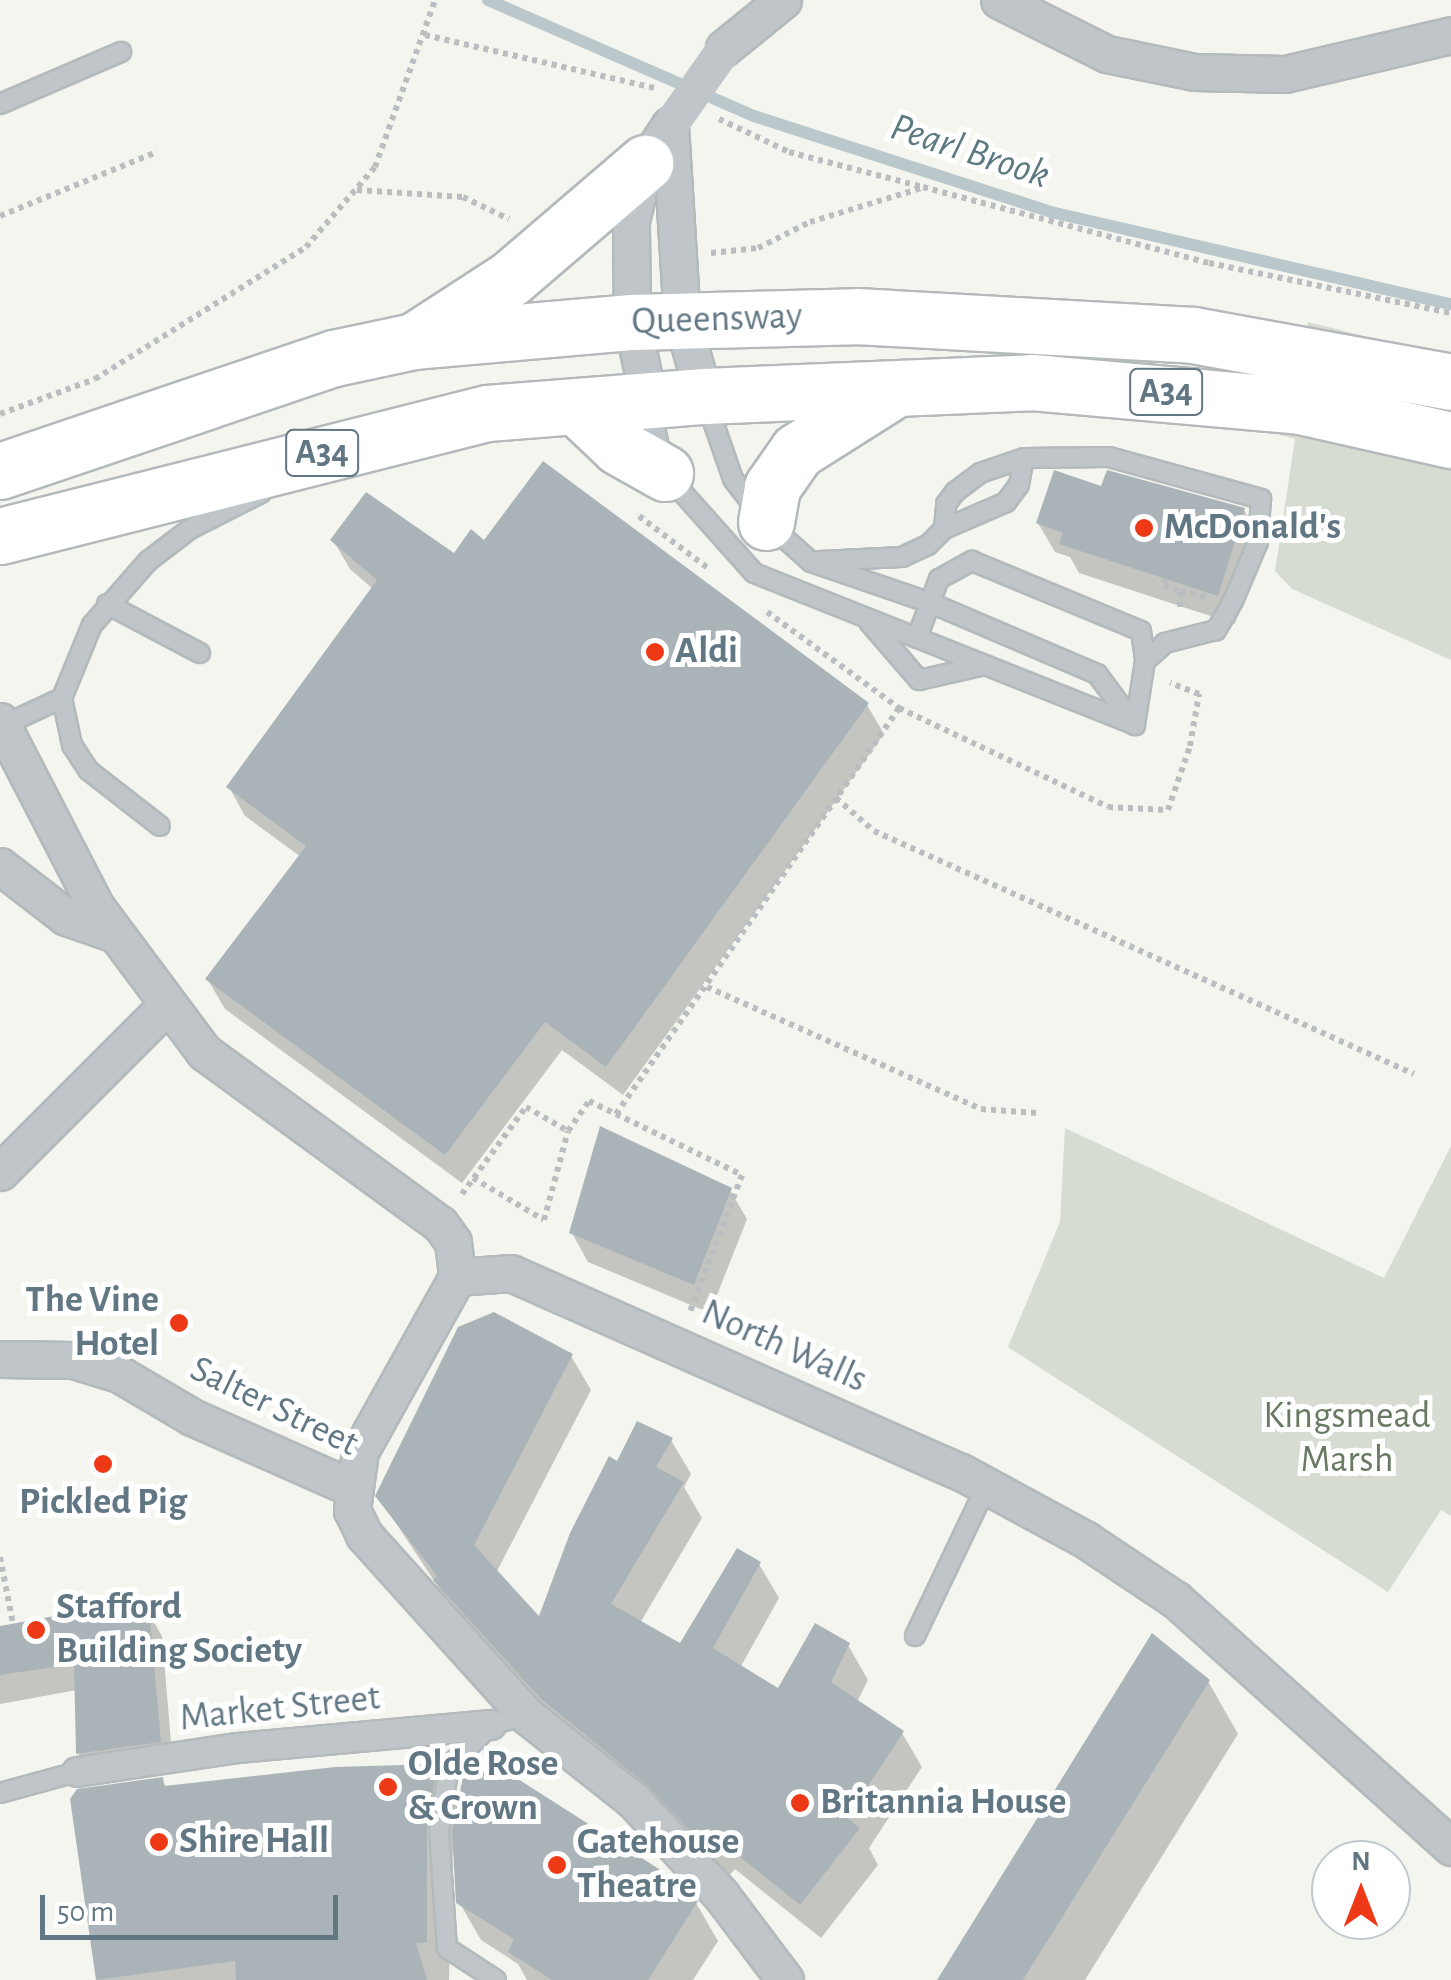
<!DOCTYPE html>
<style>
body{margin:0}
#map{position:relative;width:1451px;height:1980px;overflow:hidden;background:#f5f5f0;font-family:"Alegreya Sans",sans-serif}
div>[style]{position:absolute}
[style*='--x']{left:calc(var(--x)*1px);top:calc(var(--y)*1px);width:calc(var(--w)*1px);rotate:calc(var(--a)*1deg)}
.green>*{inset:0;background:#d6dcd1}
.shadow>*{inset:0;background:#0003}
.stream>*{height:12px;margin:-6px;padding:0 6px;transform-origin:6px;border-radius:6px;background:#bac8cc}
.building>*{inset:0;background:#aab4b8}
.path>*{height:6px;margin-top:-3px;transform-origin:0;background:repeating-linear-gradient(90deg,#bbbec0 0 5px,transparent 0 10px)}
.roads{filter:drop-shadow(2px 0 #b4b9bb) drop-shadow(-2px 0 #b4b9bb) drop-shadow(0 2px #b4b9bb) drop-shadow(0 -2px #b4b9bb)}
.service>*{height:18px;margin:-9px;padding:0 9px;transform-origin:9px;border-radius:9px;background:#bfc5c8}
.pedestrian>*{height:28px;margin:-14px;padding:0 14px;transform-origin:14px;border-radius:14px;background:#bfc5c8}
.minor>*{height:35px;margin:-17.5px;padding:0 17.5px;transform-origin:17.5px;border-radius:17.5px;background:#bfc5c8}
.trunk>*{height:55px;margin:-27.5px;padding:0 27.5px;transform-origin:27.5px;border-radius:27.5px;background:#fff}
.minor-bridge>*{height:35px;margin:-17.5px;padding:0 17.5px;transform-origin:17.5px;border-radius:17.5px;background:#bfc5c8}
.dots>*{width:28px;height:28px;translate:-50% -50%;box-sizing:border-box;border:5px solid #fff;border-radius:50%}
span{translate:-50% -50%;white-space:nowrap;text-align:center;line-height:1.15;-webkit-text-stroke:10px #fff;paint-order:stroke}
.shield-label span{padding:2px 8px;background:#fff;border:2px solid;border-radius:8px;-webkit-text-stroke-width:0}
.shield-label{font-size:35px;color:#627784;font-weight:700}
.street-label{font-size:38px;color:#627784}
.poi-label{font-size:38px;color:#627784;font-weight:700}
.left{translate:0 -50%;text-align:left}
.right{translate:-100% -50%;text-align:right}
.park-label{font-size:38px;color:#687a61}
.water-label{font-size:40px;color:#5d7a81;font-style:italic}
.north{position:absolute;left:1311px;top:1840px;width:100px;height:100px;box-sizing:border-box;background:#fff;border:2px solid #c0c9ce;border-radius:50%;rotate:0deg;font-size:28px;font-weight:700;line-height:40px;text-align:center;color:#627784}
.north::after{content:'';display:block;margin:auto;width:35px;height:45px;background:#ee3917;clip-path:polygon(50% 0,100% 100%,50% 72%,0 100%)}
.scale{position:absolute;left:40px;top:1895px;width:298px;height:45px;box-sizing:border-box;border:5px solid #627784;border-top:0;padding-left:12px;font-size:30px;line-height:35px;white-space:nowrap;color:#627784;-webkit-text-stroke:8px #fff;paint-order:stroke}
</style>
<div id="map">
<div class="green">
<i style="clip-path:polygon(1308px 322px,1451px 358px,1451px 660px,1292px 589px,1275px 571px,1295px 439px,1280px 435px)"></i>
<i style="clip-path:polygon(1065px 1128px,1384px 1278px,1451px 1146px,1451px 1516px,1441px 1510px,1388px 1592px,1008px 1347px,1060px 1222px)"></i>
</div>
<div class="shadow">
<i style="clip-path:polygon(1244px 510px,1260px 539px,1235px 624px,1079px 573px,1070px 557px,1055px 552px,1038px 523px)"></i>
<i style="clip-path:polygon(333px 540px,454px 556px,484px 544px,867px 705px,884px 734px,623px 1095px,562px 1050px,462px 1183px,225px 1009px,208px 980px,301px 857px,245px 816px,229px 787px,373px 589px,350px 569px)"></i>
<i style="clip-path:polygon(730px 1190px,747px 1219px,710px 1313px,588px 1262px,572px 1233px)"></i>
<i style="clip-path:polygon(571px 1356px,591px 1390px,496px 1573px,540px 1621px,618px 1464px,671px 1440px,691px 1474px,684px 1487px,702px 1518px,640px 1623px,681px 1647px,759px 1564px,779px 1598px,740px 1668px,779px 1691px,848px 1645px,868px 1680px,857px 1702px,902px 1733px,922px 1767px,869px 1848px,878px 1865px,821px 1938px,735px 1869px,726px 1879px,563px 1734px,456px 1614px,378px 1496px)"></i>
<i style="clip-path:polygon(148px 1612px,162px 1636px,173px 1766px,92px 1778px,79px 1754px,77px 1690px,0 1704px,0 1631px)"></i>
<i style="clip-path:polygon(1208px 1681px,1238px 1734px,1085px 1980px,940px 1980px)"></i>
<i style="clip-path:polygon(435px 1767px,459px 1808px,696px 1903px,718px 1941px,693px 1980px,527px 1980px,518px 1964px,481px 1940px,459px 1902px,453px 1847px,449px 1980px,98px 1980px,73px 1799px,162px 1780px,167px 1788px)"></i>
</div>
<div class="stream">
<i style="--x:488;--y:0;--w:290;--a:23.6"></i>
<i style="--x:754;--y:116;--w:312;--a:17.9"></i>
<i style="--x:1051;--y:212;--w:410;--a:13"></i>
</div>
<div class="building">
<i style="clip-path:polygon(543px 461px,869px 703px,606px 1067px,545px 1022px,445px 1155px,205px 979px,306px 846px,226px 787px,377px 580px,330px 540px,366px 492px,454px 553px,471px 529px,484px 540px)"></i>
<i style="clip-path:polygon(1054px 470px,1101px 486px,1107px 470px,1245px 508px,1218px 596px,1059px 544px,1063px 533px,1036px 523px)"></i>
<i style="clip-path:polygon(600px 1126px,732px 1188px,694px 1285px,569px 1233px)"></i>
<i style="clip-path:polygon(494px 1312px,573px 1354px,474px 1545px,539px 1616px,570px 1533px,609px 1456px,617px 1461px,637px 1421px,673px 1438px,656px 1467px,684px 1482px,611px 1604px,680px 1643px,737px 1548px,761px 1562px,713px 1648px,778px 1688px,815px 1623px,850px 1643px,831px 1682px,904px 1731px,847px 1818px,860px 1828px,800px 1905px,714px 1836px,704px 1846px,647px 1785px,541px 1699px,433px 1580px,437px 1576px,375px 1496px,458px 1327px)"></i>
<i style="clip-path:polygon(149px 1609px,161px 1742px,76px 1754px,74px 1664px,0 1675px,0 1626px,71px 1613px)"></i>
<i style="clip-path:polygon(1152px 1633px,1210px 1680px,1023px 1980px,937px 1980px)"></i>
<i style="clip-path:polygon(437px 1764px,427px 1828px,427px 1942px,416px 1943px,427px 1980px,236px 1980px,235px 1961px,96px 1980px,70px 1799px,77px 1789px,163px 1777px,164px 1786px,335px 1767px)"></i>
<i style="clip-path:polygon(465px 1767px,518px 1779px,673px 1878px,698px 1901px,648px 1980px,552px 1980px,508px 1952px,514px 1939px,456px 1903px,452px 1831px)"></i>
</div>
<div class="path">
<i style="--x:425;--y:35;--w:235;--a:13"></i>
<i style="--x:719;--y:119;--w:77;--a:25.2"></i>
<i style="--x:789;--y:152;--w:138;--a:14.6"></i>
<i style="--x:923;--y:187;--w:296;--a:14.9"></i>
<i style="--x:1209;--y:263;--w:247;--a:11.7"></i>
<i style="--x:357;--y:190;--w:106;--a:3.8"></i>
<i style="--x:463;--y:197;--w:51;--a:25.6"></i>
<i style="--x:0;--y:216;--w:170;--a:-22.2"></i>
<i style="--x:711;--y:253;--w:47;--a:-6.1"></i>
<i style="--x:758;--y:248;--w:58;--a:-26.6"></i>
<i style="--x:810;--y:222;--w:117;--a:-16.9"></i>
<i style="--x:0;--y:414;--w:101;--a:-20.2"></i>
<i style="--x:95;--y:379;--w:249;--a:-32"></i>
<i style="--x:306;--y:247;--w:106;--a:-49.2"></i>
<i style="--x:375;--y:167;--w:177;--a:-70.2"></i>
<i style="--x:639;--y:516;--w:88;--a:37.1"></i>
<i style="--x:1166;--y:579;--w:7;--a:106"></i>
<i style="--x:1164;--y:586;--w:18;--a:19"></i>
<i style="--x:1181;--y:592;--w:19;--a:93"></i>
<i style="--x:1181;--y:592;--w:25;--a:11"></i>
<i style="--x:767;--y:612;--w:163;--a:36"></i>
<i style="--x:836;--y:798;--w:50;--a:41"></i>
<i style="--x:874;--y:831;--w:592;--a:24.23"></i>
<i style="--x:707;--y:987;--w:300;--a:24"></i>
<i style="--x:981;--y:1109;--w:56;--a:4.1"></i>
<i style="--x:616;--y:1114;--w:140;--a:25.8"></i>
<i style="--x:742;--y:1175;--w:147;--a:110.8"></i>
<i style="--x:473;--y:1178;--w:82;--a:30.6"></i>
<i style="--x:544;--y:1220;--w:92;--a:-74.9"></i>
<i style="--x:462;--y:1194;--w:108;--a:-53.7"></i>
<i style="--x:526;--y:1107;--w:48;--a:29.7"></i>
<i style="--x:568;--y:1131;--w:37;--a:-55"></i>
<i style="--x:589;--y:1101;--w:30;--a:26"></i>
<i style="--x:616;--y:1114;--w:495;--a:-55.1"></i>
<i style="--x:899;--y:708;--w:231;--a:25.3"></i>
<i style="--x:1108;--y:807;--w:60;--a:2.9"></i>
<i style="--x:1168;--y:810;--w:68;--a:-71"></i>
<i style="--x:1190;--y:746;--w:53;--a:-80.2"></i>
<i style="--x:1199;--y:694;--w:31;--a:-159"></i>
<i style="--x:0;--y:1557;--w:68;--a:79"></i>
</div>
<div class="roads">
<div class="service">
<i style="--x:0;--y:104;--w:132;--a:-23.3"></i>
<i style="--x:707;--y:404;--w:79;--a:70.9"></i>
<i style="--x:733;--y:479;--w:54;--a:52.5"></i>
<i style="--x:766;--y:522;--w:60;--a:41.6"></i>
<i style="--x:811;--y:562;--w:127;--a:18.9"></i>
<i style="--x:931;--y:603;--w:181;--a:23.2"></i>
<i style="--x:1097;--y:674;--w:64;--a:53.3"></i>
<i style="--x:650;--y:405;--w:70;--a:77.6"></i>
<i style="--x:665;--y:473;--w:134;--a:48.3"></i>
<i style="--x:754;--y:573;--w:410;--a:21.7"></i>
<i style="--x:944;--y:529;--w:25;--a:-85"></i>
<i style="--x:946;--y:504;--w:15;--a:-53"></i>
<i style="--x:955;--y:492;--w:31;--a:-37"></i>
<i style="--x:980;--y:473;--w:46;--a:-18.8"></i>
<i style="--x:1024;--y:458;--w:85;--a:-0.7"></i>
<i style="--x:1109;--y:457;--w:158;--a:15.4"></i>
<i style="--x:1261;--y:499;--w:43;--a:94"></i>
<i style="--x:1258;--y:542;--w:64;--a:113"></i>
<i style="--x:1233;--y:601;--w:34;--a:120"></i>
<i style="--x:1216;--y:630;--w:53;--a:165.7"></i>
<i style="--x:1165;--y:643;--w:27;--a:138"></i>
<i style="--x:1145;--y:661;--w:65;--a:98.9"></i>
<i style="--x:820;--y:561;--w:82;--a:-2.8"></i>
<i style="--x:902;--y:557;--w:29;--a:-25"></i>
<i style="--x:928;--y:545;--w:23;--a:-45"></i>
<i style="--x:944;--y:529;--w:68;--a:-23.5"></i>
<i style="--x:1006;--y:502;--w:21;--a:-53"></i>
<i style="--x:1019;--y:485;--w:27;--a:-80"></i>
<i style="--x:107;--y:604;--w:105;--a:27.8"></i>
<i style="--x:869;--y:622;--w:77;--a:49.2"></i>
<i style="--x:919;--y:680;--w:68;--a:-12.8"></i>
<i style="--x:917;--y:638;--w:63;--a:-69.6"></i>
<i style="--x:939;--y:579;--w:38;--a:-29"></i>
<i style="--x:972;--y:561;--w:183;--a:22.5"></i>
<i style="--x:1141;--y:631;--w:30;--a:82"></i>
<i style="--x:62;--y:698;--w:48;--a:78"></i>
<i style="--x:72;--y:745;--w:30;--a:57"></i>
<i style="--x:88;--y:770;--w:91;--a:37.9"></i>
<i style="--x:2;--y:726;--w:66;--a:-25"></i>
<i style="--x:62;--y:698;--w:79;--a:-67.7"></i>
<i style="--x:92;--y:625;--w:85;--a:-48.8"></i>
<i style="--x:148;--y:561;--w:53;--a:-37.3"></i>
<i style="--x:190;--y:529;--w:80;--a:-26.9"></i>
<i style="--x:915;--y:1636;--w:167;--a:-64.5"></i>
<i style="--x:0;--y:1793;--w:80;--a:-15.3"></i>
<i style="--x:496;--y:1980;--w:59;--a:-146.9"></i>
<i style="--x:447;--y:1948;--w:118;--a:-93.9"></i>
<i style="--x:439;--y:1830;--w:65;--a:-81.1"></i>
<i style="--x:449;--y:1766;--w:59;--a:-44.3"></i>
<i style="--x:491;--y:1725;--w:36;--a:-16"></i>
</div>
<div class="pedestrian">
<i style="--x:77;--y:1772;--w:163;--a:-8.5"></i>
<i style="--x:238;--y:1748;--w:254;--a:-5.2"></i>
</div>
<div class="minor">
<i style="--x:999;--y:0;--w:121;--a:26.6"></i>
<i style="--x:1107;--y:54;--w:90;--a:11.6"></i>
<i style="--x:1195;--y:72;--w:90;--a:1.3"></i>
<i style="--x:1285;--y:74;--w:171;--a:-13.2"></i>
<i style="--x:724;--y:48;--w:76;--a:-39.1"></i>
<i style="--x:670;--y:125;--w:195;--a:86.5"></i>
<i style="--x:682;--y:320;--w:79;--a:73.9"></i>
<i style="--x:649;--y:402;--w:82;--a:-102"></i>
<i style="--x:632;--y:322;--w:101;--a:-90.6"></i>
<i style="--x:631;--y:221;--w:60;--a:-76.4"></i>
<i style="--x:645;--y:163;--w:45;--a:-56.7"></i>
<i style="--x:0;--y:721;--w:209;--a:62.7"></i>
<i style="--x:96;--y:907;--w:181;--a:53.3"></i>
<i style="--x:204;--y:1052;--w:292;--a:36.1"></i>
<i style="--x:440;--y:1224;--w:22;--a:54"></i>
<i style="--x:453;--y:1242;--w:35;--a:83"></i>
<i style="--x:457;--y:1277;--w:199;--a:119.1"></i>
<i style="--x:360;--y:1451;--w:60;--a:97.7"></i>
<i style="--x:352;--y:1510;--w:28;--a:64"></i>
<i style="--x:364;--y:1535;--w:242;--a:48"></i>
<i style="--x:526;--y:1715;--w:138;--a:38.5"></i>
<i style="--x:634;--y:1801;--w:128;--a:47.2"></i>
<i style="--x:721;--y:1895;--w:106;--a:53"></i>
<i style="--x:0;--y:866;--w:83;--a:37.7"></i>
<i style="--x:66;--y:917;--w:52;--a:19.1"></i>
<i style="--x:0;--y:1172;--w:233;--a:-45"></i>
<i style="--x:457;--y:1277;--w:54;--a:-4.2"></i>
<i style="--x:511;--y:1273;--w:492;--a:23.9"></i>
<i style="--x:961;--y:1472;--w:142;--a:28.5"></i>
<i style="--x:1086;--y:1540;--w:108;--a:33.7"></i>
<i style="--x:1176;--y:1600;--w:370;--a:41.9"></i>
<i style="--x:0;--y:1359;--w:73;--a:0.8"></i>
<i style="--x:73;--y:1360;--w:48;--a:16.9"></i>
<i style="--x:119;--y:1374;--w:85;--a:30.5"></i>
<i style="--x:192;--y:1417;--w:175;--a:23.9"></i>
</div>
<div class="trunk">
<i style="--x:420;--y:337;--w:108;--a:-33"></i>
<i style="--x:511;--y:278;--w:177;--a:-40.6"></i>
<i style="--x:579;--y:409;--w:55;--a:43.5"></i>
<i style="--x:619;--y:447;--w:53;--a:29.5"></i>
<i style="--x:0;--y:471;--w:353;--a:-18.7"></i>
<i style="--x:334;--y:358;--w:81;--a:-12.1"></i>
<i style="--x:413;--y:341;--w:220;--a:-5"></i>
<i style="--x:632;--y:322;--w:224;--a:-1.5"></i>
<i style="--x:856;--y:316;--w:338;--a:3.2"></i>
<i style="--x:1193;--y:335;--w:262;--a:10.3"></i>
<i style="--x:766;--y:522;--w:36;--a:-80"></i>
<i style="--x:772;--y:487;--w:44;--a:-55.2"></i>
<i style="--x:797;--y:451;--w:116;--a:-32.3"></i>
<i style="--x:0;--y:536;--w:502;--a:-14.17"></i>
<i style="--x:487;--y:413;--w:218;--a:-4.5"></i>
<i style="--x:704;--y:396;--w:328;--a:-2.4"></i>
<i style="--x:1032;--y:382;--w:269;--a:5.1"></i>
<i style="--x:1300;--y:406;--w:155;--a:12.7"></i>
</div>
</div>
<div class="minor-bridge">
<i style="--x:670;--y:125;--w:94;--a:-55"></i>
</div>
<div class="dots">
<i style="left:1144px;top:528px;background:#ee3917"></i>
<i style="left:655px;top:652px;background:#ee3917"></i>
<i style="left:179px;top:1323px;background:#ee3917"></i>
<i style="left:103px;top:1464px;background:#ee3917"></i>
<i style="left:36px;top:1630px;background:#ee3917"></i>
<i style="left:388px;top:1787px;background:#ee3917"></i>
<i style="left:800px;top:1803px;background:#ee3917"></i>
<i style="left:159px;top:1842px;background:#ee3917"></i>
<i style="left:557px;top:1865px;background:#ee3917"></i>
</div>
<div class="shield-label">
<span style="left:1166px;top:392px">A34</span>
<span style="left:322px;top:453px">A34</span>
</div>
<div class="street-label">
<span style="left:717px;top:320px;rotate:-2deg">Queensway</span>
<span style="left:784px;top:1347px;rotate:24deg">North Walls</span>
<span style="left:274px;top:1407px;rotate:26deg">Salter Street</span>
<span style="left:280px;top:1709px;rotate:-6deg">Market Street</span>
</div>
<div class="poi-label">
<span class="left" style="left:1164px;top:528px">McDonald's</span>
<span class="left" style="left:675px;top:652px">Aldi</span>
<span class="right" style="left:159px;top:1323px">The Vine<br>Hotel</span>
<span style="left:103px;top:1503px">Pickled Pig</span>
<span class="left" style="left:56px;top:1630px">Stafford<br>Building Society</span>
<span class="left" style="left:408px;top:1787px">Olde Rose<br>&amp; Crown</span>
<span class="left" style="left:820px;top:1803px">Britannia House</span>
<span class="left" style="left:179px;top:1842px">Shire Hall</span>
<span class="left" style="left:577px;top:1865px">Gatehouse<br>Theatre</span>
</div>
<div class="park-label">
<span style="left:1347px;top:1439px">Kingsmead<br>Marsh</span>
</div>
<div class="water-label">
<span style="left:970px;top:151px;rotate:18deg">Pearl Brook</span>
</div>
<div class="north">N</div>
<div class="scale">50 m</div>
</div>
